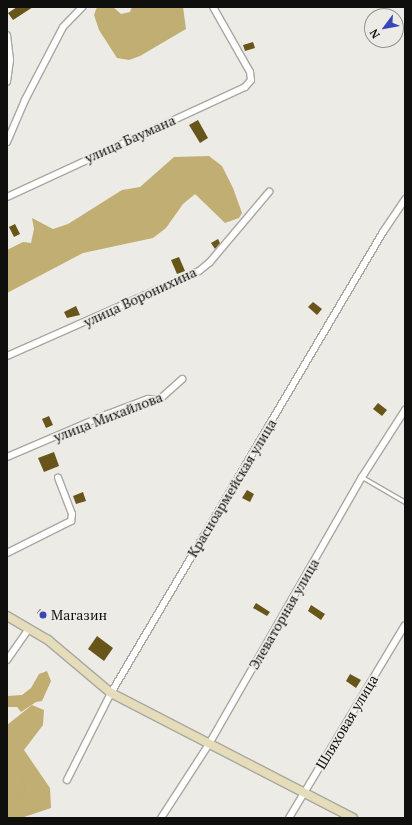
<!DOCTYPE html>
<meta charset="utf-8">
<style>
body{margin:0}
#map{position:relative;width:412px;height:825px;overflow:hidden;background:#edebe5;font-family:"PT Serif",serif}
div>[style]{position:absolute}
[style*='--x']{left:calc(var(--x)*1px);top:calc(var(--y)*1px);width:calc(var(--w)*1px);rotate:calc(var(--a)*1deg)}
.forest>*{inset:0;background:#c1ae73}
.water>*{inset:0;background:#c1ad72}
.stream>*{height:2px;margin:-1px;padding:0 1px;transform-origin:1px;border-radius:1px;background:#c1ad72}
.building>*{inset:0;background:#675519}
.roads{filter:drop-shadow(1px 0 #a9a7a1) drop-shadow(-1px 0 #a9a7a1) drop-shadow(0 1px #a9a7a1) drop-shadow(0 -1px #a9a7a1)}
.lane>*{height:3px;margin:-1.5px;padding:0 1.5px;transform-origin:1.5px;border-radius:1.5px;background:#fff}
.street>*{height:6px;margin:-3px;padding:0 3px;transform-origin:3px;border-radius:3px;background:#fff}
.secondary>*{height:8px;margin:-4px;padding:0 4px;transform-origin:4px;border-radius:4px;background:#e5dcba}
.dots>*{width:11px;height:11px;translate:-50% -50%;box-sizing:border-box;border:2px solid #edebe5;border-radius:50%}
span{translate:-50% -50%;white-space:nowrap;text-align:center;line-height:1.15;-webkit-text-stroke:4px #edebe5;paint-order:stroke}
.street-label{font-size:14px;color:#0f0f0d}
.poi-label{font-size:14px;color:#0f0f0d}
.left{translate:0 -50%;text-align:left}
.frame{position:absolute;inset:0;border:8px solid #0f0f0d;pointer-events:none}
.north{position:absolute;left:364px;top:8px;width:40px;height:40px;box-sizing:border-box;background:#edebe5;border:1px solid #94938f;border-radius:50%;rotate:238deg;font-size:11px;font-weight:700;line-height:16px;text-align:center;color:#0f0f0d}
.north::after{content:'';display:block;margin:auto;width:14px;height:18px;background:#3946b9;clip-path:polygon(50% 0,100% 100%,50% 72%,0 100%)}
</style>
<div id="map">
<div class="forest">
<i style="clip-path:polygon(97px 7px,113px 7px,121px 14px,130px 12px,132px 7px,183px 7px,186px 29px,140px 56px,129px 60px,117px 58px,99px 30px,94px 15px)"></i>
<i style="clip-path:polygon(209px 156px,222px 166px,233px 188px,242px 213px,239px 218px,225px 223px,195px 194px,183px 204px,166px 228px,153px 238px,83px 253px,7px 293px,7px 250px,23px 242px,31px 243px,34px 229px,32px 218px,53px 229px,68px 224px,122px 190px,140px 187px,174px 157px)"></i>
<i style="clip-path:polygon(32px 705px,44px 710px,43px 725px,24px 750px,50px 788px,51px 808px,21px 818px,7px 818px,7px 725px)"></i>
</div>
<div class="water">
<i style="clip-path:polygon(47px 671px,51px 681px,42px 701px,36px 702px,21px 712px,17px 707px,7px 707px,7px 696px,22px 695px,31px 688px,39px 674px)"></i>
</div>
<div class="stream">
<i style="--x:7;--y:765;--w:14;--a:30"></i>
<i style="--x:19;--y:772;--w:12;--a:59"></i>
<i style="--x:25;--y:782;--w:13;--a:94"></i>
<i style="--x:24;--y:795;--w:25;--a:133"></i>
</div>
<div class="building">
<i style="clip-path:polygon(17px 7px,33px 7px,13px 20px,8px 13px)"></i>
<i style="clip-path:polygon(253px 42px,255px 48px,245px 51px,243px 45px)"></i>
<i style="clip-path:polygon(198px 120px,208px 138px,200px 143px,189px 125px)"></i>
<i style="clip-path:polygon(15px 224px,20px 234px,14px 237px,9px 227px)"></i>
<i style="clip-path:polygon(218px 239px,220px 243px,215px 249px,211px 243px)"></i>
<i style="clip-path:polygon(179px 257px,185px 271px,177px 274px,171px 260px)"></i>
<i style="clip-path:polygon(313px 302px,322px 309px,317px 315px,308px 307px)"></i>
<i style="clip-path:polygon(76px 306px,80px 315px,67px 318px,64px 312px)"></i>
<i style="clip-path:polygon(378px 403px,387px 410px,382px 416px,373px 409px)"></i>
<i style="clip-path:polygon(49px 416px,53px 425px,46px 428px,42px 419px)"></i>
<i style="clip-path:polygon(54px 452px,59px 466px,44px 472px,38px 458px)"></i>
<i style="clip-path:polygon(247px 490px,254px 494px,250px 502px,242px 498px)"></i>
<i style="clip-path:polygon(83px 492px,86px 501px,76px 504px,73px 496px)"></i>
<i style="clip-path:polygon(256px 603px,270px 612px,267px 616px,253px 608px)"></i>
<i style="clip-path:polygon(311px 605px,325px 614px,321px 620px,308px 611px)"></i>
<i style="clip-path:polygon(40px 609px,48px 616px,45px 620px,37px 613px)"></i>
<i style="clip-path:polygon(97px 636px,113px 648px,104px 661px,88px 649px)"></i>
<i style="clip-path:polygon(350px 674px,361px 680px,356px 688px,346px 681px)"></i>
</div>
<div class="roads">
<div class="lane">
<i style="--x:362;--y:477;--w:50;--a:30.2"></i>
</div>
<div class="street">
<i style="--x:7;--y:35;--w:25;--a:83"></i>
<i style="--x:10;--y:60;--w:22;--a:98"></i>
<i style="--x:7;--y:142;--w:46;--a:-66.8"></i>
<i style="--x:25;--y:100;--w:82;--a:-62.5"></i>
<i style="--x:63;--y:27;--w:28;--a:-46"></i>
<i style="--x:7;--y:197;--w:262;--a:-24.8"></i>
<i style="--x:245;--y:87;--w:9;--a:-49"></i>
<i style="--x:251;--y:80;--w:8;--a:-97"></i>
<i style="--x:250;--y:72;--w:75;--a:-119.6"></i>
<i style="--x:7;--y:356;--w:210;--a:-23.9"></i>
<i style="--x:199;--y:271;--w:14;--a:-39"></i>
<i style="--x:210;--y:262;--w:92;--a:-49.9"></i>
<i style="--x:7;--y:457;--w:110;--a:-23.1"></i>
<i style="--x:108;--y:414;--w:43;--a:-20.6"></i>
<i style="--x:148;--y:399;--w:12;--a:0"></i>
<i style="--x:160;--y:399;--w:30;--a:-42"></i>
<i style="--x:7;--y:553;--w:72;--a:-26.6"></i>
<i style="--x:71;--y:521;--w:7;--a:-82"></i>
<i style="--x:72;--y:514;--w:39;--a:-111"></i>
<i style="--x:7;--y:660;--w:38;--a:-55"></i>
<i style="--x:67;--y:780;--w:97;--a:-63.2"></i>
<i style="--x:111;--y:693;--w:535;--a:-59.46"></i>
<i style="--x:383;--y:232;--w:40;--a:-56"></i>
<i style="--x:161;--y:818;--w:88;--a:-57"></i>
<i style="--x:209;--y:744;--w:308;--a:-60.2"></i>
<i style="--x:362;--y:477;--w:80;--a:-57.3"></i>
<i style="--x:289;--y:818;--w:225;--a:-59"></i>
</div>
<div class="secondary">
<i style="--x:7;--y:616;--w:48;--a:30.3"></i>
<i style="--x:48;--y:640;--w:82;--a:40.1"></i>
<i style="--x:111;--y:693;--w:272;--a:27.3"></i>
</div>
</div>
<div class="dots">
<i style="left:43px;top:615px;background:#3946b9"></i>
</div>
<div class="street-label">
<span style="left:130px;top:139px;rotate:-24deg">улица Баумана</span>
<span style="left:140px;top:297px;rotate:-25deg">улица Воронихина</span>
<span style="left:108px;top:417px;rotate:-21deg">улица Михайлова</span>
<span style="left:232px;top:488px;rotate:-59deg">Красноармейская улица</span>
<span style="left:284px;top:614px;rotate:-60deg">Элеваторная улица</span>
<span style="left:347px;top:722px;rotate:-59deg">Шляховая улица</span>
</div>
<div class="poi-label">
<span class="left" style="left:51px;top:615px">Магазин</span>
</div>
<div class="frame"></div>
<div class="north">N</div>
</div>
